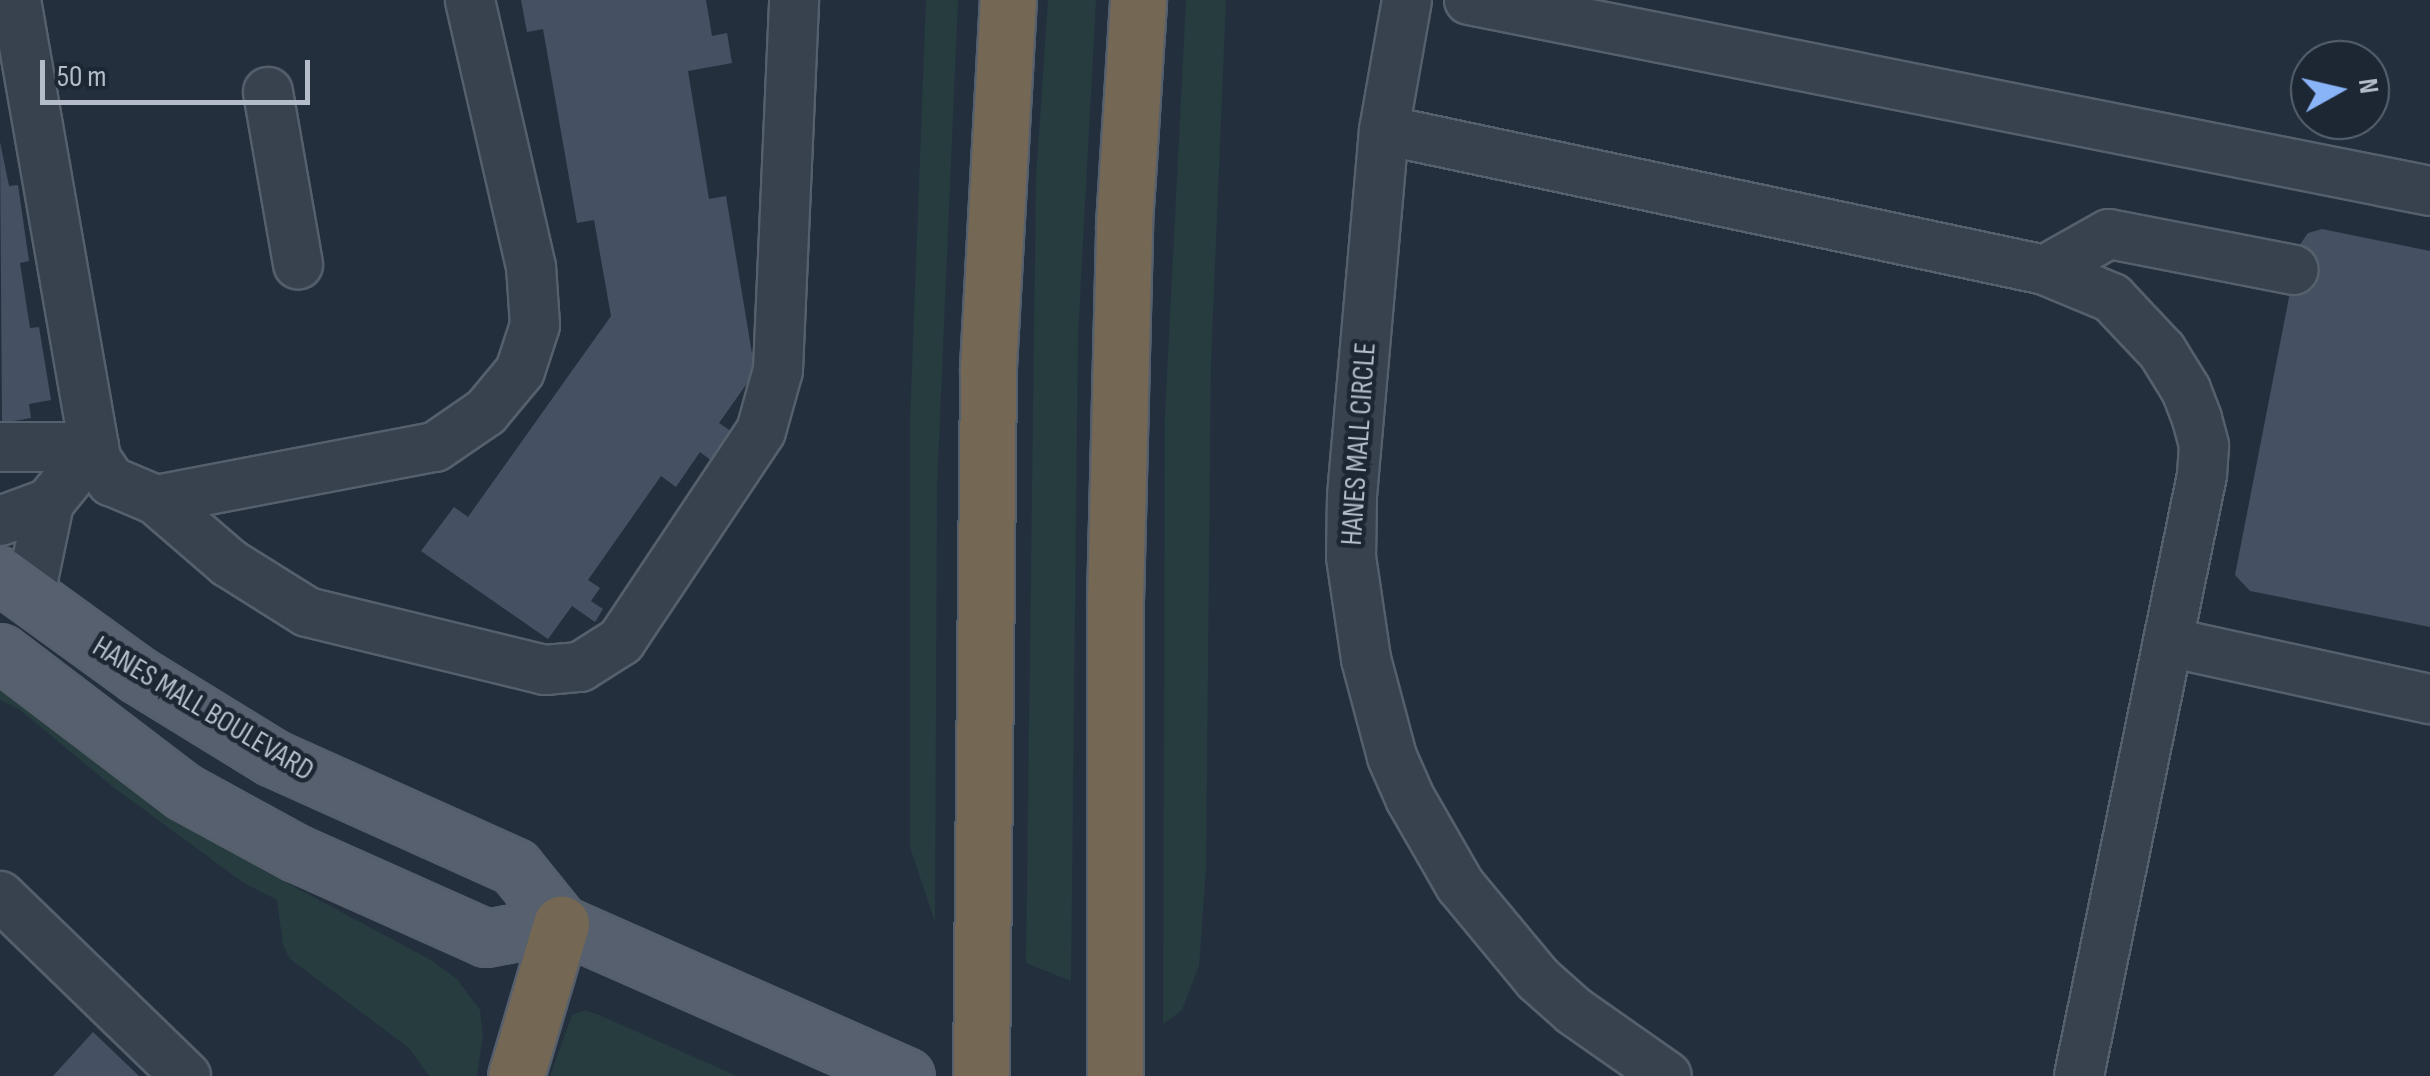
<!DOCTYPE html>
<style>
body{margin:0}
#map{position:relative;width:2430px;height:1076px;overflow:hidden;background:#242f3e;font-family:"Sofia Sans Condensed",sans-serif}
div>[style]{position:absolute}
[style*='--x']{left:calc(var(--x)*1px);top:calc(var(--y)*1px);width:calc(var(--w)*1px);rotate:calc(var(--a)*1deg)}
.green>*{inset:0;background:#263c3f}
.building>*{inset:0;background:#455162}
.roads{filter:drop-shadow(2px 0 #565f6c) drop-shadow(-2px 0 #565f6c) drop-shadow(0 2px #565f6c) drop-shadow(0 -2px #565f6c)}
.minor>*{height:48px;margin:-24px;padding:0 24px;transform-origin:24px;border-radius:24px;background:#38414e}
.major>*{height:55px;margin:-27.5px;padding:0 27.5px;transform-origin:27.5px;border-radius:27.5px;background:#56606e}
.highway>*{height:55px;margin:-27.5px;padding:0 27.5px;transform-origin:27.5px;border-radius:27.5px;background:#746855}
span{translate:-50% -50%;white-space:nowrap;text-align:center;line-height:1.15;-webkit-text-stroke:9px #1d2633;paint-order:stroke}
.street-label{font-size:30px;color:#b4bcc9}
.north{position:absolute;left:2290px;top:40px;width:100px;height:100px;box-sizing:border-box;background:#1d2633;border:2px solid #59626f;border-radius:50%;rotate:82deg;font-size:28px;font-weight:700;line-height:40px;text-align:center;color:#b4bcc9}
.north::after{content:'';display:block;margin:auto;width:35px;height:45px;background:#8ab4f8;clip-path:polygon(50% 0,100% 100%,50% 72%,0 100%)}
.scale{position:absolute;left:40px;top:60px;width:270px;height:45px;box-sizing:border-box;border:5px solid #b4bcc9;border-top:0;padding-left:12px;font-size:30px;line-height:35px;white-space:nowrap;color:#b4bcc9;-webkit-text-stroke:8px #1d2633;paint-order:stroke}
</style>
<div id="map">
<div class="green">
<i style="clip-path:polygon(926px 0,958px 0,937px 487px,935px 922px,910px 847px,910px 420px)"></i>
<i style="clip-path:polygon(1048px 0,1096px 0,1078px 335px,1071px 981px,1026px 963px,1036px 178px)"></i>
<i style="clip-path:polygon(1186px 0,1226px 0,1211px 361px,1206px 868px,1199px 966px,1182px 1010px,1163px 1024px,1165px 415px)"></i>
<i style="clip-path:polygon(0 685px,261px 869px,431px 960px,457px 979px,480px 1010px,483px 1034px,477px 1076px,429px 1076px,409px 1048px,290px 959px,283px 945px,277px 900px,244px 883px,113px 787px,19px 709px,0 700px)"></i>
<i style="clip-path:polygon(585px 1010px,599px 1015px,737px 1076px,550px 1076px,572px 1015px)"></i>
</div>
<div class="building">
<i style="clip-path:polygon(521px 0,706px 0,712px 36px,727px 33px,732px 63px,688px 71px,709px 199px,726px 196px,755px 372px,719px 423px,738px 436px,717px 465px,700px 452px,676px 487px,661px 476px,588px 580px,600px 588px,591px 601px,603px 609px,595px 622px,572px 606px,548px 639px,421px 551px,454px 507px,468px 517px,611px 316px,594px 220px,577px 223px,543px 29px,527px 32px)"></i>
<i style="clip-path:polygon(0 142px,9px 186px,18px 185px,29px 261px,20px 263px,30px 328px,39px 327px,51px 400px,29px 404px,31px 418px,2px 423px)"></i>
<i style="clip-path:polygon(2322px 229px,2430px 251px,2430px 627px,2250px 591px,2235px 575px,2299px 246px,2308px 233px)"></i>
<i style="clip-path:polygon(93px 1032px,139px 1076px,53px 1076px)"></i>
</div>
<div class="roads">
<div class="minor">
<i style="--x:16;--y:0;--w:466;--a:80.1"></i>
<i style="--x:96;--y:459;--w:27;--a:56"></i>
<i style="--x:111;--y:481;--w:49;--a:22.9"></i>
<i style="--x:156;--y:500;--w:284;--a:-10.8"></i>
<i style="--x:435;--y:447;--w:62;--a:-34.5"></i>
<i style="--x:486;--y:412;--w:53;--a:-50.3"></i>
<i style="--x:520;--y:371;--w:48;--a:-71.9"></i>
<i style="--x:535;--y:325;--w:58;--a:-93.9"></i>
<i style="--x:531;--y:267;--w:274;--a:-102.9"></i>
<i style="--x:1407;--y:0;--w:132;--a:100"></i>
<i style="--x:1384;--y:130;--w:367;--a:95"></i>
<i style="--x:1352;--y:496;--w:61;--a:90.9"></i>
<i style="--x:1351;--y:557;--w:103;--a:81.6"></i>
<i style="--x:1366;--y:659;--w:101;--a:75.1"></i>
<i style="--x:1392;--y:757;--w:45;--a:66.3"></i>
<i style="--x:1410;--y:798;--w:100;--a:60.1"></i>
<i style="--x:1460;--y:885;--w:122;--a:50.3"></i>
<i style="--x:1538;--y:979;--w:48;--a:41.6"></i>
<i style="--x:1574;--y:1011;--w:113;--a:35"></i>
<i style="--x:1469;--y:0;--w:980;--a:11.24"></i>
<i style="--x:268;--y:92;--w:175;--a:80.1"></i>
<i style="--x:1384;--y:130;--w:676;--a:11.96"></i>
<i style="--x:2045;--y:270;--w:73;--a:22.7"></i>
<i style="--x:2112;--y:298;--w:73;--a:46.7"></i>
<i style="--x:2162;--y:351;--w:46;--a:58.4"></i>
<i style="--x:2186;--y:390;--w:31;--a:69"></i>
<i style="--x:2197;--y:419;--w:28;--a:75"></i>
<i style="--x:2204;--y:446;--w:29;--a:94"></i>
<i style="--x:2202;--y:475;--w:613;--a:101.57"></i>
<i style="--x:2045;--y:270;--w:73;--a:-29.4"></i>
<i style="--x:2109;--y:234;--w:188;--a:11"></i>
<i style="--x:0;--y:447;--w:94;--a:0"></i>
<i style="--x:156;--y:500;--w:96;--a:40.8"></i>
<i style="--x:229;--y:563;--w:92;--a:32.1"></i>
<i style="--x:307;--y:612;--w:245;--a:13.7"></i>
<i style="--x:545;--y:670;--w:35;--a:-5"></i>
<i style="--x:580;--y:667;--w:49;--a:-32.4"></i>
<i style="--x:621;--y:641;--w:252;--a:-56.3"></i>
<i style="--x:761;--y:431;--w:63;--a:-74.4"></i>
<i style="--x:778;--y:370;--w:370;--a:-87.5"></i>
<i style="--x:0;--y:521;--w:52;--a:-20.2"></i>
<i style="--x:29;--y:599;--w:98;--a:-78.2"></i>
<i style="--x:49;--y:503;--w:72;--a:-51.2"></i>
<i style="--x:2168;--y:642;--w:268;--a:12.3"></i>
<i style="--x:0;--y:896;--w:259;--a:44.1"></i>
</div>
<div class="major">
<i style="--x:0;--y:575;--w:170;--a:35.9"></i>
<i style="--x:138;--y:675;--w:158;--a:31.6"></i>
<i style="--x:273;--y:758;--w:265;--a:24.2"></i>
<i style="--x:515;--y:867;--w:73;--a:51.1"></i>
<i style="--x:561;--y:924;--w:377;--a:23.8"></i>
<i style="--x:0;--y:652;--w:231;--a:37.3"></i>
<i style="--x:184;--y:792;--w:128;--a:28.6"></i>
<i style="--x:296;--y:853;--w:208;--a:24.1"></i>
<i style="--x:486;--y:938;--w:76;--a:-10.6"></i>
</div>
<div class="highway">
<i style="--x:516;--y:1076;--w:159;--a:-73.5"></i>
<i style="--x:981;--y:1076;--w:709;--a:-89.43"></i>
<i style="--x:988;--y:367;--w:368;--a:-86.9"></i>
<i style="--x:1115;--y:1076;--w:475;--a:-90"></i>
<i style="--x:1115;--y:601;--w:377;--a:-88.6"></i>
<i style="--x:1124;--y:224;--w:224;--a:-86.4"></i>
</div>
</div>
<div class="street-label">
<span style="left:1359px;top:444px;rotate:-86deg">HANES MALL CIRCLE</span>
<span style="left:203px;top:709px;rotate:31deg">HANES MALL BOULEVARD</span>
</div>
<div class="north">N</div>
<div class="scale">50 m</div>
</div>
